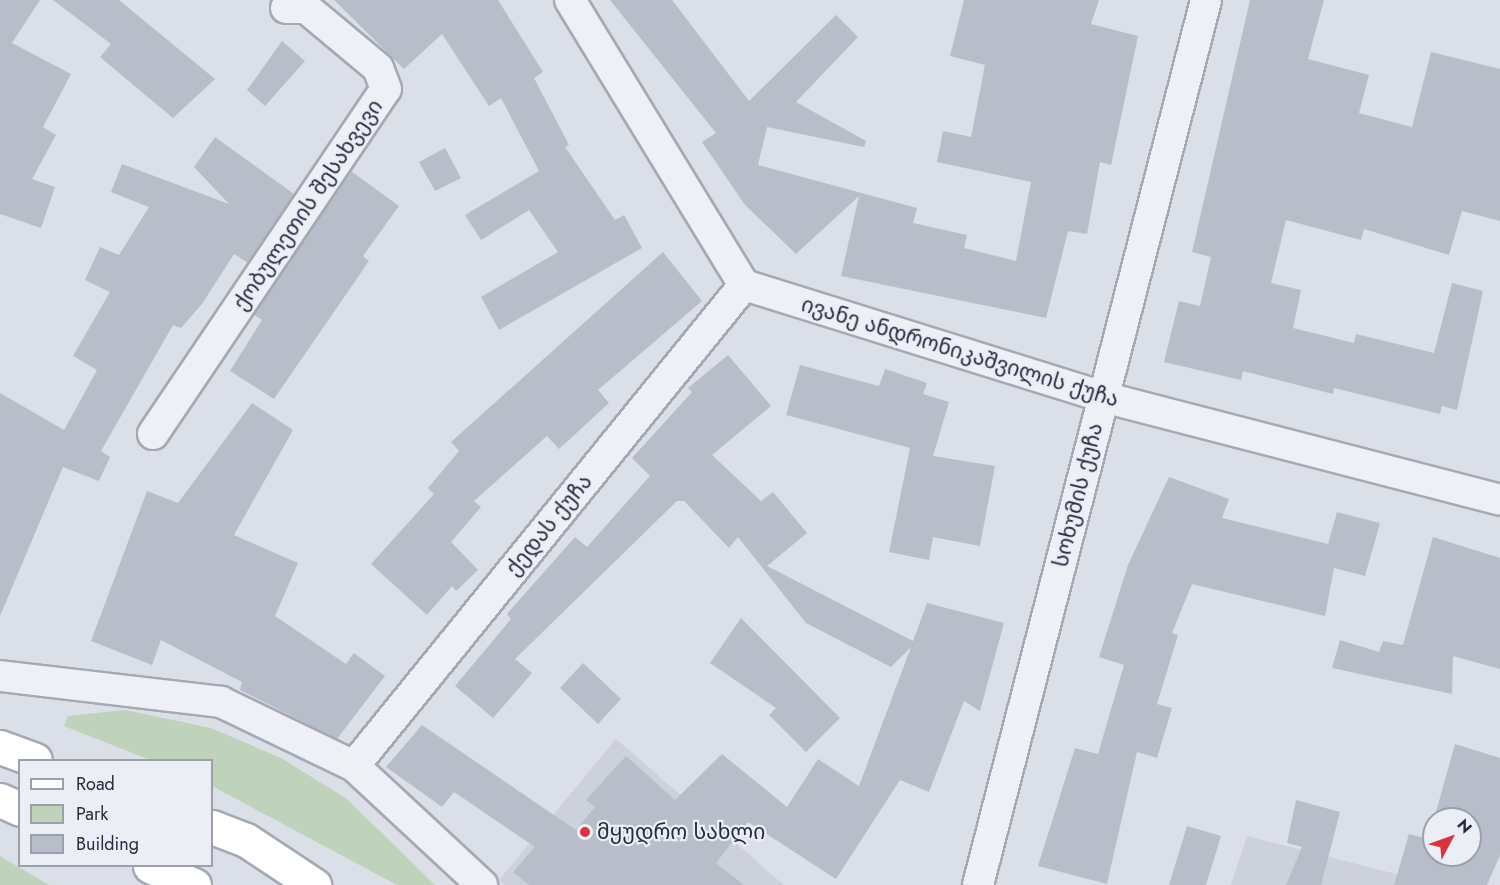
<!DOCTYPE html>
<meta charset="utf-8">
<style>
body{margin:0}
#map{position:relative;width:1500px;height:885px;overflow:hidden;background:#dbdfe7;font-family:Jost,"Noto Sans Georgian",sans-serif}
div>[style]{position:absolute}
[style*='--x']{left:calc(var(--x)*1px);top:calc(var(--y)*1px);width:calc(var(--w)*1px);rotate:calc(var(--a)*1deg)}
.built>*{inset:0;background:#cdd1dc}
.green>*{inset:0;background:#bfd2bc}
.building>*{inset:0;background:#b8bdca}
.roads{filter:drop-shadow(2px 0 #a4a9b4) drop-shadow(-2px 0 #a4a9b4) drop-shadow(0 2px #a4a9b4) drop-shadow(0 -2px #a4a9b4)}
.street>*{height:30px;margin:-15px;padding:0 15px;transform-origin:15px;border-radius:15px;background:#eef0f5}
.primary>*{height:33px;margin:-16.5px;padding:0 16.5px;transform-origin:16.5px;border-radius:16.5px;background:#fff}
.dots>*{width:16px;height:16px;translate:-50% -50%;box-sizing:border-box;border:3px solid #ebeef5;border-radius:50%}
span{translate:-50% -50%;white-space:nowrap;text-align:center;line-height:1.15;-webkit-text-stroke:4.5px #ebeef5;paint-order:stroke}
.street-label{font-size:21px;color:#242b3e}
.poi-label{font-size:21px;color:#242b3e}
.left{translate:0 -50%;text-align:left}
.legend{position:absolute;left:18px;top:759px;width:195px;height:108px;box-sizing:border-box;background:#ebeef5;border:2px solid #9ba0ac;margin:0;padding:8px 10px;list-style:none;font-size:18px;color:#242b3e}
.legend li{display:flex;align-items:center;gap:12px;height:30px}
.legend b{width:30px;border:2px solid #9ba0ac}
.north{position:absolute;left:1422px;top:807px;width:60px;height:60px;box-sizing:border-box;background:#ebeef5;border:2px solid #9ba0ac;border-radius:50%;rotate:49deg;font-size:16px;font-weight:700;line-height:24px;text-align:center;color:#242b3e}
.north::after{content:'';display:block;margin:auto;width:21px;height:27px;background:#d9333b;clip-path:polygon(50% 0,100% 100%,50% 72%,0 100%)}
</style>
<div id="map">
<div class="built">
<i style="clip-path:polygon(616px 739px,784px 885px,505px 885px,499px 880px)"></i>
<i style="clip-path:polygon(1247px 836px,1439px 885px,1231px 885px)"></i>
</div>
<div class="green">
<i style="clip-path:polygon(125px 710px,211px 728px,281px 758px,347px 799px,435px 885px,397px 885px,212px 786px,212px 760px,150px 760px,64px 726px,68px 716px)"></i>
<i style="clip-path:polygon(0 856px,49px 885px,0 885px)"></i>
</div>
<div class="building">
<i style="clip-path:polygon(0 0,40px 0,12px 43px,71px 74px,43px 127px,56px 135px,32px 179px,55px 187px,41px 228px,0 214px)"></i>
<i style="clip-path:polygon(53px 0,119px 0,215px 79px,173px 118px,100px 57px,111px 44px)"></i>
<i style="clip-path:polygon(334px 0,498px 0,543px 72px,534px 78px,569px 145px,565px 147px,615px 220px,624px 215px,642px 248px,499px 330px,481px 297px,558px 252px,529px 210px,481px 240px,465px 215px,539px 171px,501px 98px,489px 106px,442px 34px,404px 69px)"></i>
<i style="clip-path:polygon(610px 0,672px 0,749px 101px,836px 15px,858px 37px,796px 102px,866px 141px,864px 147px,767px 127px,758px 165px,917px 208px,913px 223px,967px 235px,964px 248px,1016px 261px,1031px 182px,937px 162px,943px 131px,971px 137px,985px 65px,950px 56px,964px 0,1099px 0,1091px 24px,1138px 36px,1111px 165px,1100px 162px,1087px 234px,1068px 231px,1046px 318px,841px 276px,859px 196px,796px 254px,745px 205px,702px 142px,716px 133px)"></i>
<i style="clip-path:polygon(1250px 0,1324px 0,1308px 59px,1369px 75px,1359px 113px,1412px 127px,1431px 52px,1500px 69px,1500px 221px,1462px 211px,1449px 255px,1364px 229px,1361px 240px,1286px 220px,1271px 283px,1301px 290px,1293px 328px,1354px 343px,1356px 334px,1434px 353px,1452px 283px,1483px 291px,1457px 410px,1442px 406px,1440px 414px,1334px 388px,1333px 394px,1243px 371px,1241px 380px,1164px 362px,1179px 301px,1200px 306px,1211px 257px,1192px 252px)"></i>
<i style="clip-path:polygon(282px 41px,305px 61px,265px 106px,247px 90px)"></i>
<i style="clip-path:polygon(215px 137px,294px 194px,248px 263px,234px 254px,202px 304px,181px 328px,173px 325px,101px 451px,110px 457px,99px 481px,63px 467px,0 616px,0 393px,64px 430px,97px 370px,73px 356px,110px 292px,85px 280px,100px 247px,119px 255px,149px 207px,111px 192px,122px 164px,229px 204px,194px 167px)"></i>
<i style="clip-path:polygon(445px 148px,461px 178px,435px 191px,419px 162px)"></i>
<i style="clip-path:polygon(351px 171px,399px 206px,363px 256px,369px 261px,274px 399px,230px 371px,262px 320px,254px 315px)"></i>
<i style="clip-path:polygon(663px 252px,702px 301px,598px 390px,609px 403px,559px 449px,547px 436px,474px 501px,481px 507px,451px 542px,478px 570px,456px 591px,452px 586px,427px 615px,371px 564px,434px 494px,428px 488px,459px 451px,451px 442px)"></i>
<i style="clip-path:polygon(728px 355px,771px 406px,712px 455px,761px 501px,773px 492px,807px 533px,767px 566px,913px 641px,927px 603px,1004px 623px,980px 711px,964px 701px,929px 792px,900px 780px,836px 879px,748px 822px,716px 863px,744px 885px,529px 885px,513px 872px,535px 847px,454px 792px,442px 807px,386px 767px,422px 725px,576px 830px,595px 807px,586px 800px,626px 756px,675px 800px,722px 754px,787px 807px,818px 759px,859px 786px,911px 647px,891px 667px,806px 623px,738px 537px,729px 548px,684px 501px,677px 501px,515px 659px,532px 673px,493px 718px,455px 686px,511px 619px,507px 614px,575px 537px,587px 547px,650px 476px,632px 458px,692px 392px,688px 388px)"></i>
<i style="clip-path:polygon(800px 365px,879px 386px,885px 369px,927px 383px,923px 394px,949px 402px,933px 456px,995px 466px,980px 546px,933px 537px,929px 560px,889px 552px,910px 448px,786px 415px)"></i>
<i style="clip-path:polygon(252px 403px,293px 430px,234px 535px,298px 563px,275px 616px,346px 664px,354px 653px,385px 676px,337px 739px,240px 690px,242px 682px,161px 640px,152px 665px,91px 641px,147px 491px,178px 503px)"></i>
<i style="clip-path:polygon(1169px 477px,1229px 499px,1222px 518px,1328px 544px,1337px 512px,1380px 523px,1365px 576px,1334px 568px,1325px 616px,1192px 584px,1172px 633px,1178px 635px,1157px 704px,1172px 708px,1157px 758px,1137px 752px,1107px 884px,1038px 866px,1075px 748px,1098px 754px,1124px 665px,1099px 657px,1128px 565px)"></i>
<i style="clip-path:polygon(1433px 537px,1500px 558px,1500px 669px,1453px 656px,1452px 694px,1332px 668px,1340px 640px,1379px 652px,1383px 641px,1403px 645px)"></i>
<i style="clip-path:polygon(741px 618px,840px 718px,806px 752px,769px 715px,776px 708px,710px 663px)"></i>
<i style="clip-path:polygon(583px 663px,621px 699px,598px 724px,560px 688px)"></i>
<i style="clip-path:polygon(1455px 744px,1500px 758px,1500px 855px,1487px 885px,1394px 885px,1409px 834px,1428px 839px,1434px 819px,1434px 855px,1470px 855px,1470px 819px,1434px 819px)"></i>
<i style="clip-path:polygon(1296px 800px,1340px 812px,1321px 885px,1286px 885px,1302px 847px,1287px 843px)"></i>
<i style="clip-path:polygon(1187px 826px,1221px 836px,1206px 885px,1169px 885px)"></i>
</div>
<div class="roads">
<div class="street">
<i style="--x:570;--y:0;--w:334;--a:58.6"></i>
<i style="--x:744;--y:285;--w:376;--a:17.3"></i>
<i style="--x:1103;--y:397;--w:410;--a:14.5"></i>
<i style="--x:153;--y:434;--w:416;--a:-56"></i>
<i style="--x:386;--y:89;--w:22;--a:-111"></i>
<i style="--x:378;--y:68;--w:94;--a:-140.2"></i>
<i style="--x:306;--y:8;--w:20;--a:180"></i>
<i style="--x:0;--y:676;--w:223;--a:6.7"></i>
<i style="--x:221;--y:702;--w:148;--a:25.7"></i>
<i style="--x:354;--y:766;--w:175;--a:42.9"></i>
<i style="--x:354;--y:766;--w:619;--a:-50.96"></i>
<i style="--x:978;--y:885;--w:914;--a:-75.55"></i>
</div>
<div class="primary">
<i style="--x:0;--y:747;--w:37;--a:20"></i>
<i style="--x:0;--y:800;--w:22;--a:24"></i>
<i style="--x:212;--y:827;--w:36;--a:21"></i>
<i style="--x:246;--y:840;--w:82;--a:33.5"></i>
<i style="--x:150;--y:866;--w:48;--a:23.4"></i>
</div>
</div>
<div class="dots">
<i style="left:585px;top:832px;background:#d9333b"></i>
</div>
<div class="street-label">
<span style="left:308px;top:205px;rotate:-56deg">ქობულეთის შესახვევი</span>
<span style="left:960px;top:352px;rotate:17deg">ივანე ანდრონიკაშვილის ქუჩა</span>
<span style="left:1078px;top:495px;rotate:-76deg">სოხუმის ქუჩა</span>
<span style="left:549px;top:525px;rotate:-51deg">ქედას ქუჩა</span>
</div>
<div class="poi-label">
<span class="left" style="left:597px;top:832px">მყუდრო სახლი</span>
</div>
<ul class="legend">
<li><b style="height:8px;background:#fff"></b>Road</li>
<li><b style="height:16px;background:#bfd2bc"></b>Park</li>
<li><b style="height:16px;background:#b8bdca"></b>Building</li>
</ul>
<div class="north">N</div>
</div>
